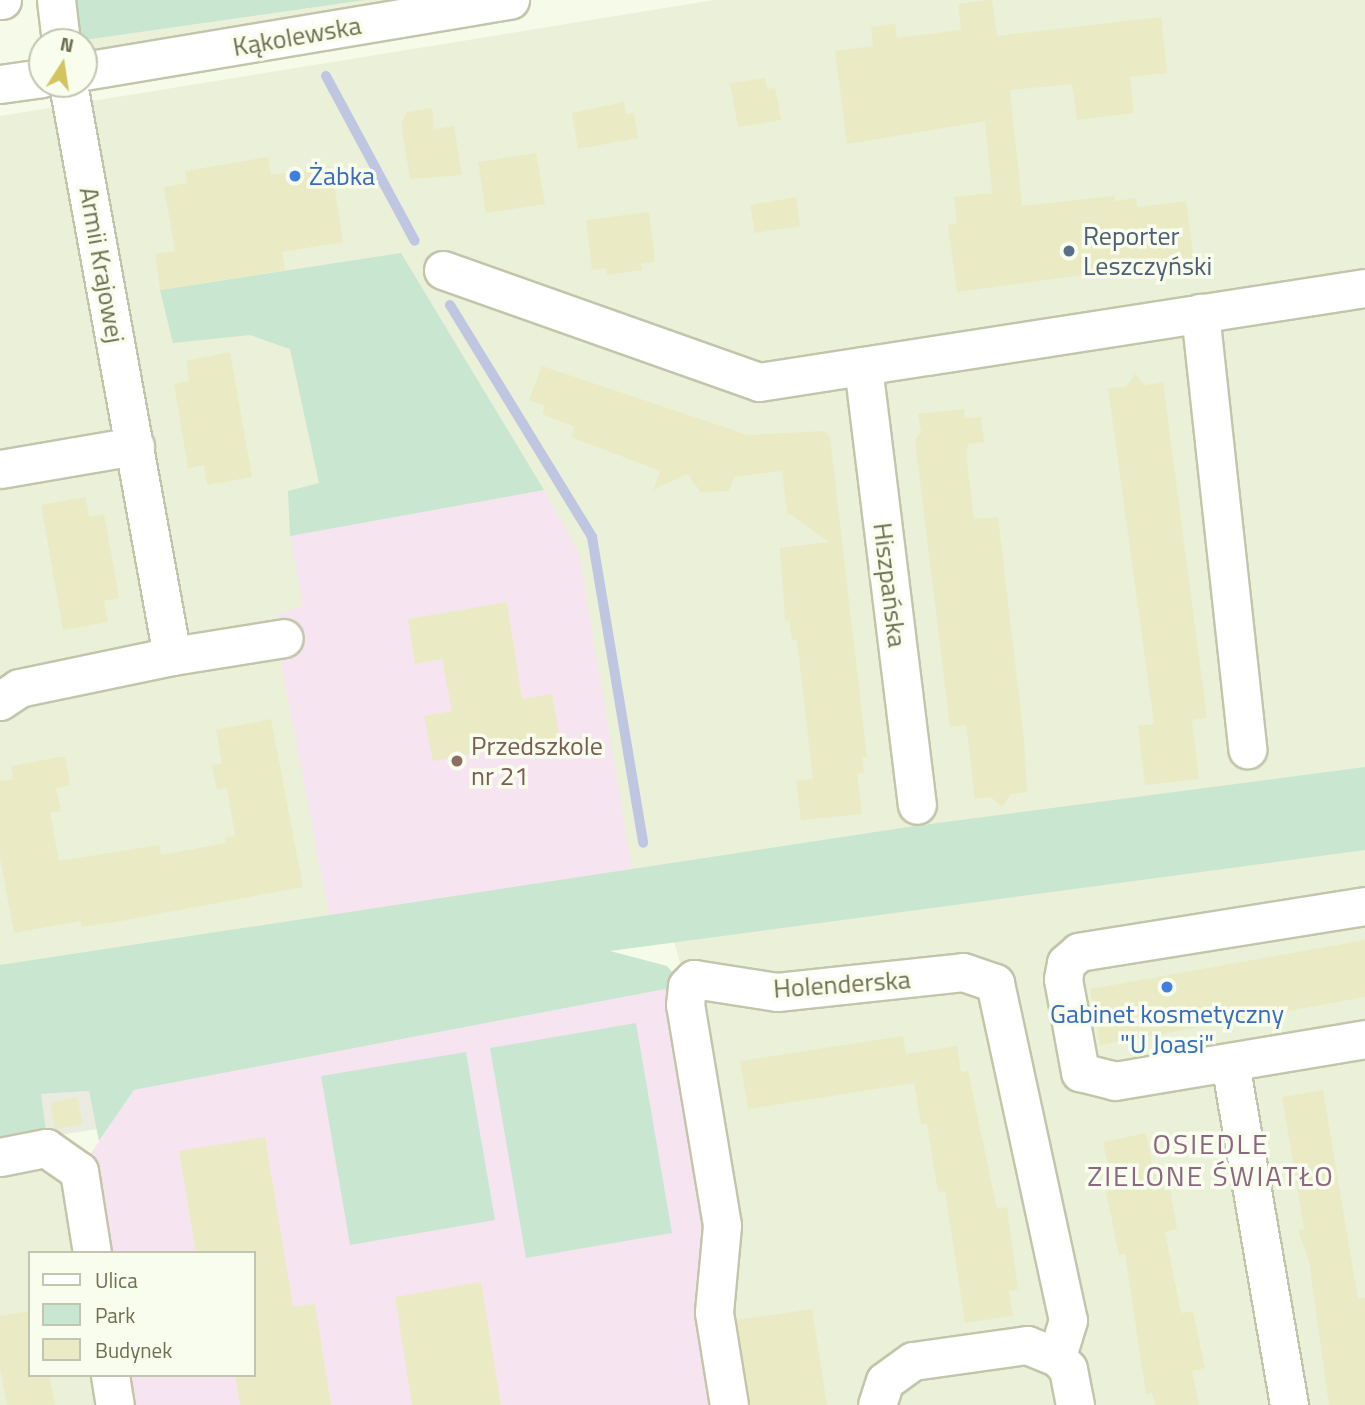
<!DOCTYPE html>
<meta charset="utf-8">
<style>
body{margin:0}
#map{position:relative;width:1365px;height:1405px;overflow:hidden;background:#f5fae9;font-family:"Titillium Web",sans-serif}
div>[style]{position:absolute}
.residential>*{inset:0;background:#ebf0d8}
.industrial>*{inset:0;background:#eaebe1}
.education>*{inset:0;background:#f6e5f1}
.green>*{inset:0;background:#c9e6d0}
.stream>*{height:10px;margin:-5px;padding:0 5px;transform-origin:5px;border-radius:5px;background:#bfc6e1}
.building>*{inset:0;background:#eaebc4}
.roads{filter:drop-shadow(2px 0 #c3c5ab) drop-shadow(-2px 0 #c3c5ab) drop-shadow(0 2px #c3c5ab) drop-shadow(0 -2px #c3c5ab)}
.minor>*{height:37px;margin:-18.5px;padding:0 18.5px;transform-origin:18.5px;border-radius:18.5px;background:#fff}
.dots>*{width:19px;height:19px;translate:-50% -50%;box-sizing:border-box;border:4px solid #f9fdee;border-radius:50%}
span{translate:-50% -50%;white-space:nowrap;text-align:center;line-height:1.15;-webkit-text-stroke:7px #f9fdee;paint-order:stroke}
.street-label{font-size:26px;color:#707050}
.shop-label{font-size:26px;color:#366cbe}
.left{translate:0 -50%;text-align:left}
.service-label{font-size:26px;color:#4e5e75}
.education-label{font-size:26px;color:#785e54}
.neighbourhood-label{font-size:28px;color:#8c6781;letter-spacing:2px}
.legend{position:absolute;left:28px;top:1251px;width:228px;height:126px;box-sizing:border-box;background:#f9fdee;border:2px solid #c2c5af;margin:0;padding:9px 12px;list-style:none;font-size:21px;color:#707050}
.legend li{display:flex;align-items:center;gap:14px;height:35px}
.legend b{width:35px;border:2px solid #c2c5af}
.north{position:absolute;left:28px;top:28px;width:70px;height:70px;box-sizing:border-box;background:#f9fdee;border:2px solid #c2c5af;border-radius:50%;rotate:12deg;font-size:19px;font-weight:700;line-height:28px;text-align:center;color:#707050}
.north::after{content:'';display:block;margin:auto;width:24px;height:32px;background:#d3c45e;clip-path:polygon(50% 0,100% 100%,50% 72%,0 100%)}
</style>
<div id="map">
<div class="residential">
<div style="clip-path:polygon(56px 0,510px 0,84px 71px,84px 42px,61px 42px)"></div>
<div style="clip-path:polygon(714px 0,1365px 0,1365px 768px,0 977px,0 116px)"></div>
<div style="clip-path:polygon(1365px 848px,1365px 1405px,729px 1405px,687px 986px,674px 942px)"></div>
<div style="clip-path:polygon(0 1156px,79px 1171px,92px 1253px,30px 1253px,30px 1375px,110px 1375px,115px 1405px,0 1405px)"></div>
</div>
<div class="industrial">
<div style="clip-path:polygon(89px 1091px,97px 1129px,47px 1137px,41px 1094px)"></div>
</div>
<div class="education">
<div style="clip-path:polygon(544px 490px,579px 554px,632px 869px,332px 929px,279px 653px,286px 651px,279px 613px,303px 607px,290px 536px)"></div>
<div style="clip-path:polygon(671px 988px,729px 1405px,115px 1405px,110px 1375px,254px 1375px,254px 1253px,92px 1253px,79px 1171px,134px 1090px)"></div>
</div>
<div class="green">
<div style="clip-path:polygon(56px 0,365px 0,70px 42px)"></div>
<div style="clip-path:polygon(401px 253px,544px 490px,290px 536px,288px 491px,319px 483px,290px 349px,250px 335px,173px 343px,160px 290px)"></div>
<div style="clip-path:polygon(1365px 767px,1365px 850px,610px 951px,667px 966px,677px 978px,671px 988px,134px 1090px,99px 1141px,89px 1091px,41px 1094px,47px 1137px,0 1157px,0 965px,915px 826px)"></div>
<div style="clip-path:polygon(636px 1023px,672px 1233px,526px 1258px,490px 1048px)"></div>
<div style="clip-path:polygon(466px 1052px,495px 1220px,350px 1245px,321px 1076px)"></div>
</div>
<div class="stream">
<div style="left:326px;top:76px;width:187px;rotate:61.7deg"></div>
<div style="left:450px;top:305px;width:272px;rotate:58.5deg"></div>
<div style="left:592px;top:537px;width:310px;rotate:80.5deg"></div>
</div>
<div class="building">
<div style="clip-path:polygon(988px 0,992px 0,997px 36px,1161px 17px,1167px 73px,1130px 77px,1134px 113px,1077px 120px,1072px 84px,1010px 90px,1022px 206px,1114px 196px,1115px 201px,1136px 198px,1137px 207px,1186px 201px,1194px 260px,957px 292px,948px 225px,957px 223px,954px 197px,992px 193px,985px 121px,847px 144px,835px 51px,873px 46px,871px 27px,895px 24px,897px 38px,961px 30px,958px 4px)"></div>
<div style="clip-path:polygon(765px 78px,767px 89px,775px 88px,781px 120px,738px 127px,730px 83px)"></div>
<div style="clip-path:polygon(624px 102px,626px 114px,634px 113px,638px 138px,578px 149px,572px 113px)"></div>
<div style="clip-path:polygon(432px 108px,434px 129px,454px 126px,462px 175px,410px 179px,401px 124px,407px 112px)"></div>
<div style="clip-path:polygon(536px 153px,545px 204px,486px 213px,478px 162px)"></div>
<div style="clip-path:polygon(268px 157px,271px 175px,331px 166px,343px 242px,282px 252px,285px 270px,160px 290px,155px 254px,175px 251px,164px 187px,187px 183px,185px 171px)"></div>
<div style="clip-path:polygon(796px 197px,800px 226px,755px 233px,750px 205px)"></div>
<div style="clip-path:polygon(649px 212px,655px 262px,641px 264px,642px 270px,607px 275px,606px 268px,592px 270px,586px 220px)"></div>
<div style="clip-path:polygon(230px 352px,252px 477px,207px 485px,204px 465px,188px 468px,174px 384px,189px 381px,186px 361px)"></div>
<div style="clip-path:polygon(542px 366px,748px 435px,825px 431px,830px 437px,867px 757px,862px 757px,864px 773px,857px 774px,862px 814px,801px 820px,796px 781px,813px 779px,797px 640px,792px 640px,789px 620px,785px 621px,780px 548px,829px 542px,787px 512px,782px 471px,734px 477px,729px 491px,701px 492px,687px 474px,653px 490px,660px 471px,571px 437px,575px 427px,542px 414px,545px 406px,529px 400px)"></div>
<div style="clip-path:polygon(1135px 374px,1145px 385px,1163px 382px,1207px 718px,1192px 720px,1199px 779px,1145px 785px,1138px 726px,1154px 724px,1108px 388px,1126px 387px)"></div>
<div style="clip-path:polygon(964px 409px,965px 418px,981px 417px,984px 442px,968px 444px,966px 454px,974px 519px,998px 517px,1024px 739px,1027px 792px,1011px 794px,1002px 807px,991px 797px,975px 799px,966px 725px,950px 727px,915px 440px,921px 432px,918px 414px)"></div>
<div style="clip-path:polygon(86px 497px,89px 517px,104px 514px,119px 598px,104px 601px,108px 622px,63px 630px,41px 505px)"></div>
<div style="clip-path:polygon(507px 602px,522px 699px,552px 694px,560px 738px,433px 761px,424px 716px,452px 711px,442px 659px,415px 664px,408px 619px)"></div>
<div style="clip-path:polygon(271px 719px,303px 887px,115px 922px,82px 927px,80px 921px,14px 933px,0 858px,0 781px,13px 779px,11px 766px,65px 756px,70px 785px,56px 788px,61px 811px,50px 813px,59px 861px,159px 845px,161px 855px,226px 843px,225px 838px,235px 836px,227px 788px,217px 790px,212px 765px,222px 763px,216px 730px)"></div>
<div style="clip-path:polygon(1365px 940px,1365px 997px,1100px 1045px,1090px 989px)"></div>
<div style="clip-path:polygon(903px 1036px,906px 1054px,957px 1046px,961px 1072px,968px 1071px,997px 1209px,1007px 1207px,1018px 1289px,1009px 1291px,1013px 1316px,965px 1323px,945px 1191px,938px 1192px,927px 1124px,921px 1124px,914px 1083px,748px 1109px,740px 1061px)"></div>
<div style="clip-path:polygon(1323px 1090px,1358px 1299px,1365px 1298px,1365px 1405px,1329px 1405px,1309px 1261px,1298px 1230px,1304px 1229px,1282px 1097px)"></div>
<div style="clip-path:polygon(77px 1097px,83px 1124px,55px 1129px,50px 1103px)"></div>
<div style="clip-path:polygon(1146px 1133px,1154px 1174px,1167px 1172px,1177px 1229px,1165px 1232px,1181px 1313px,1193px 1311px,1205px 1368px,1192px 1371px,1199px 1405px,1155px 1405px,1152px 1393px,1146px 1394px,1125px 1254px,1119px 1255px,1102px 1170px,1109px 1170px,1103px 1142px)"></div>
<div style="clip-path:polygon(265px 1137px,293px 1307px,315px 1304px,331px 1405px,240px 1405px,235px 1375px,254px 1375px,254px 1253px,196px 1253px,179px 1151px)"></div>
<div style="clip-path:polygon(481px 1282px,501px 1405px,412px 1405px,395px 1297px)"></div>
<div style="clip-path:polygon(812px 1309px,827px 1405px,749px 1405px,737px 1320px)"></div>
<div style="clip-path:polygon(30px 1311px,30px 1375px,49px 1375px,55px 1405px,7px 1405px,0 1368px,0 1316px)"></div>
</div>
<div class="roads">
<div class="minor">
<div style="left:0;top:0;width:2px"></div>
<div style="left:56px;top:0;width:42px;rotate:83.2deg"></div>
<div style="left:84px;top:71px;width:432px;rotate:-9.5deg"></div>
<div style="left:0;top:84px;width:42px;rotate:-8.1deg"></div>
<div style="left:443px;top:270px;width:335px;rotate:19.5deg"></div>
<div style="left:759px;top:382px;width:613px;rotate:-8.82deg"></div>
<div style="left:1200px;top:313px;width:439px;rotate:83.8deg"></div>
<div style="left:863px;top:366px;width:442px;rotate:83deg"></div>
<div style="left:0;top:469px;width:137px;rotate:-9.7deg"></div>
<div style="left:172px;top:656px;width:113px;rotate:-9.1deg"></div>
<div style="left:0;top:701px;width:23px;rotate:-34deg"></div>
<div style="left:19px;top:688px;width:156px;rotate:-11.8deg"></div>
<div style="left:172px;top:656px;width:581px;rotate:-100.3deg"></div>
<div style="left:1365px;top:906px;width:290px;rotate:170.9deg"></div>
<div style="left:1079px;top:952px;width:17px;rotate:140deg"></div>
<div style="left:1066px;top:963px;width:16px;rotate:101deg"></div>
<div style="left:1063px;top:979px;width:95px;rotate:79.6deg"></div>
<div style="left:1080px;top:1072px;width:36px;rotate:14deg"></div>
<div style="left:1115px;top:1081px;width:254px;rotate:-9.5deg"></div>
<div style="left:1230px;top:1063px;width:347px;rotate:80.2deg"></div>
<div style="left:0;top:1157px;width:47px;rotate:-11.1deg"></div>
<div style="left:46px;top:1148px;width:40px;rotate:34.9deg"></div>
<div style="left:79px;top:1171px;width:83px;rotate:81deg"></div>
<div style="left:110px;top:1375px;width:30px;rotate:81deg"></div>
<div style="left:729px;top:1405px;width:94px;rotate:-99.2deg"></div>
<div style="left:714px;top:1312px;width:87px;rotate:-84.7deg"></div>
<div style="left:722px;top:1225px;width:223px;rotate:-99.5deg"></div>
<div style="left:685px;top:1005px;width:19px;rotate:-84deg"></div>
<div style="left:687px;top:986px;width:10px;rotate:-45deg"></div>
<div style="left:694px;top:979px;width:84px;rotate:8.9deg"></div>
<div style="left:777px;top:992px;width:187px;rotate:-6.1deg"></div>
<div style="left:963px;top:972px;width:34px;rotate:19deg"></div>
<div style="left:995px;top:983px;width:345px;rotate:77.8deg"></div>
<div style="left:1068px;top:1320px;width:39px;rotate:107deg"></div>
<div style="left:877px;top:1405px;width:25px;rotate:-72deg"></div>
<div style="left:885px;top:1381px;width:34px;rotate:-36deg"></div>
<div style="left:913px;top:1361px;width:115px;rotate:-8deg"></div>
<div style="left:1027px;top:1345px;width:32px;rotate:22deg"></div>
<div style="left:1057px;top:1357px;width:16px;rotate:47deg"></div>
<div style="left:1068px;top:1369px;width:37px;rotate:79deg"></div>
</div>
</div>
<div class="dots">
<div style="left:295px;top:176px;background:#3f7fe0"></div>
<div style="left:1069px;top:251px;background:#5c6f8a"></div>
<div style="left:457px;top:761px;background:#8d6e63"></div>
<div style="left:1167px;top:987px;background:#3f7fe0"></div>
</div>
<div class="street-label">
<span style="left:297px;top:36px;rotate:-10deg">Kąkolewska</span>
<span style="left:102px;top:265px;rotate:80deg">Armii Krajowej</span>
<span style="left:890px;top:585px;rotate:83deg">Hiszpańska</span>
<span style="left:842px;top:984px;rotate:-4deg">Holenderska</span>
</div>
<div class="shop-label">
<span class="left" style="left:309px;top:176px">Żabka</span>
<span style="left:1167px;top:1029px">Gabinet kosmetyczny<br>"U Joasi"</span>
</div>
<div class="service-label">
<span class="left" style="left:1083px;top:251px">Reporter<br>Leszczyński</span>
</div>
<div class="education-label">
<span class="left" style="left:471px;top:761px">Przedszkole<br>nr 21</span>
</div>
<div class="neighbourhood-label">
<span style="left:1211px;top:1160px">OSIEDLE<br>ZIELONE ŚWIATŁO</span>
</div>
<ul class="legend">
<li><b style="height:9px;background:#fff"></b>Ulica</li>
<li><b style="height:19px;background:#c9e6d0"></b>Park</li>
<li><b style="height:19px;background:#eaebc4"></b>Budynek</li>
</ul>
<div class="north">N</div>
</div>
